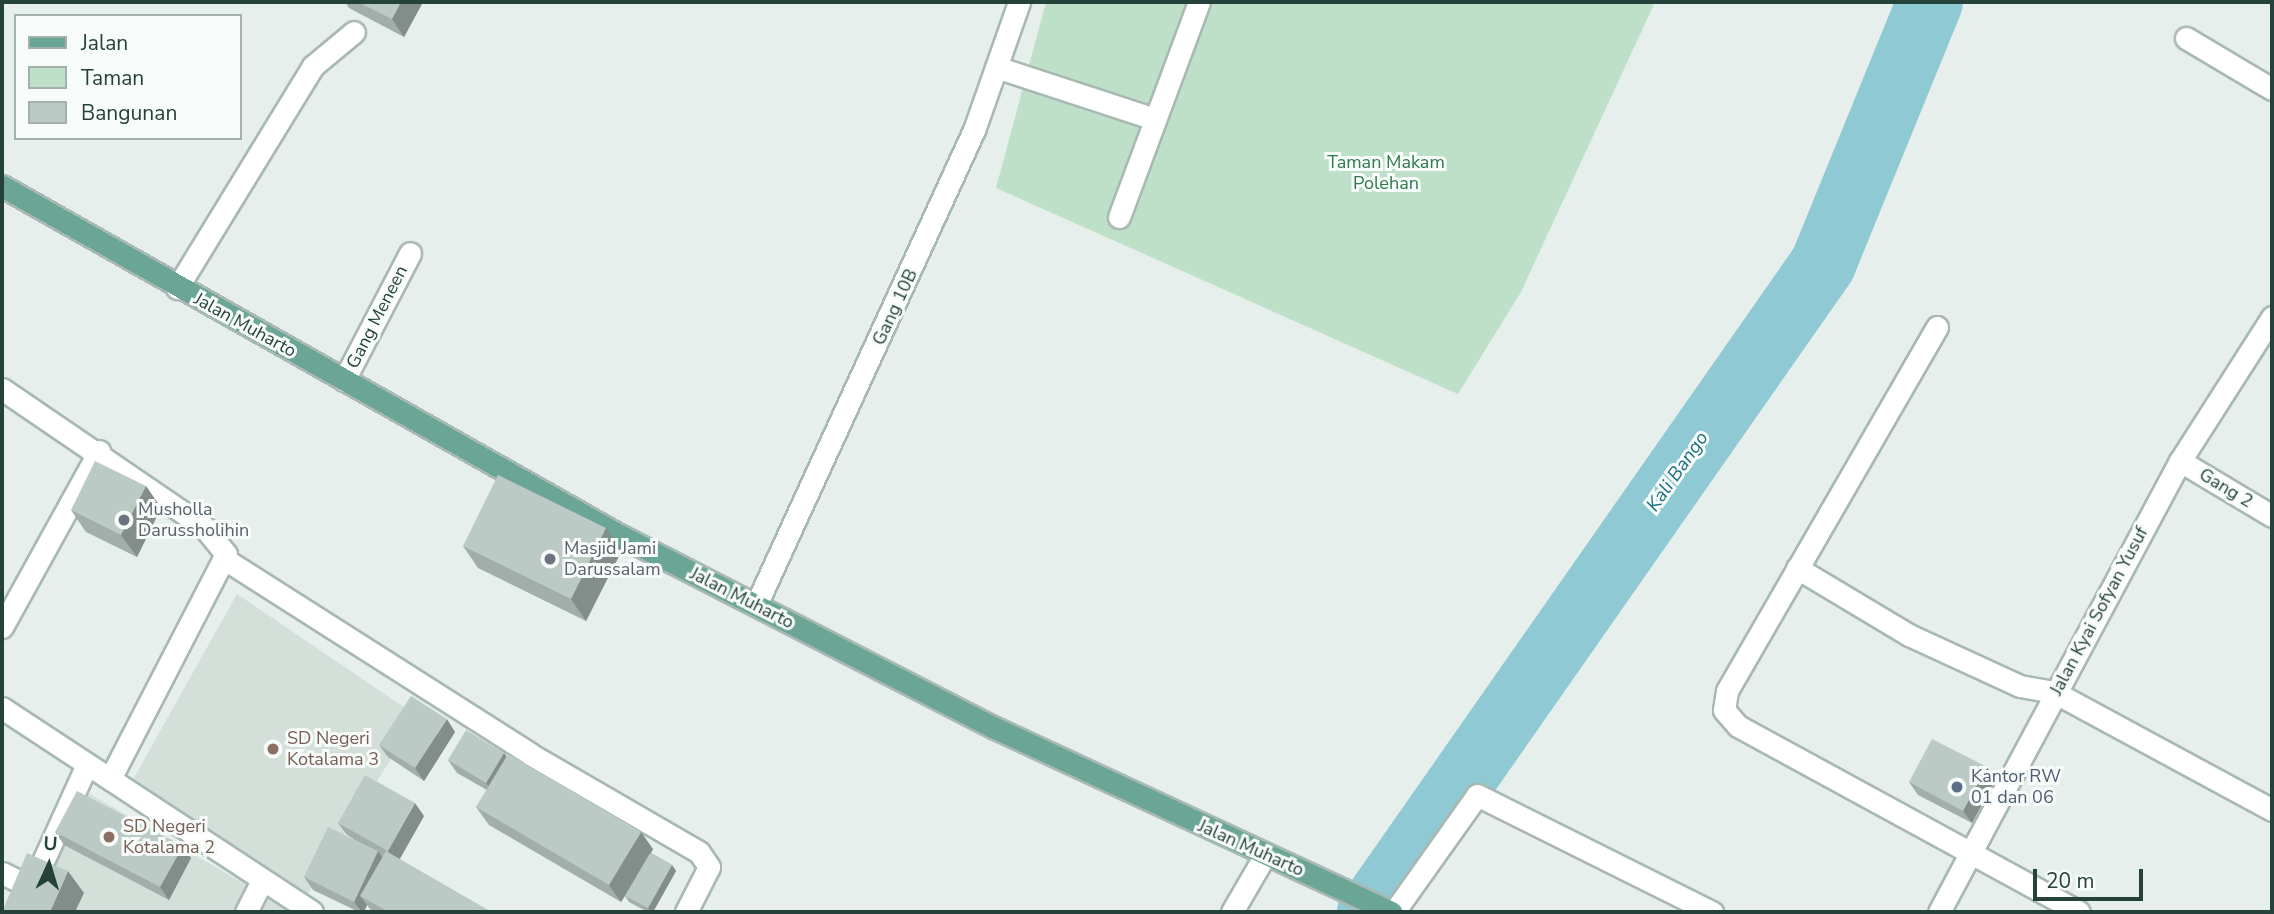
<!DOCTYPE html>
<style>
body{margin:0}
#map{position:relative;width:2274px;height:914px;overflow:hidden;background:#e6efeb;font-family:"Nunito Sans",sans-serif}
div>[style]{position:absolute}
.built>*{inset:0;background:#d4dfda}
.green>*{inset:0;background:#bfe0c8}
.river>*{height:66px;margin:-33px;padding:0 33px;transform-origin:33px;border-radius:33px;background:#8ec9d4}
.roads{filter:drop-shadow(2px 0 #a8b8b2) drop-shadow(-2px 0 #a8b8b2) drop-shadow(0 2px #a8b8b2) drop-shadow(0 -2px #a8b8b2)}
.minor>*{height:21px;margin:-10.5px;padding:0 10.5px;transform-origin:10.5px;border-radius:10.5px;background:#fff}
.major>*{height:21px;margin:-10.5px;padding:0 10.5px;transform-origin:10.5px;border-radius:10.5px;background:#6aa596}
.wall>*{inset:0;background:#a1aea9}
.shaded-wall>*{inset:0;background:#838d89}
.building>*{inset:0;background:#bbcac4}
.dots>*{width:19px;height:19px;translate:-50% -50%;box-sizing:border-box;border:4px solid #f7fbf9;border-radius:50%}
span{translate:-50% -50%;white-space:nowrap;text-align:center;line-height:1.15;-webkit-text-stroke:6px #f7fbf9;paint-order:stroke}
.park-label{font-size:18px;color:#2d7a4b}
.street-label{font-size:18px;color:#24423a}
.worship-label{font-size:18px;color:#5b616d}
.left{translate:0 -50%;text-align:left}
.education-label{font-size:18px;color:#785e54}
.service-label{font-size:18px;color:#4e5e75}
.water-label{font-size:19px;color:#1c6f80;font-style:italic}
.frame{position:absolute;inset:0;border:4px solid #24423a;pointer-events:none}
.legend{position:absolute;left:14px;top:14px;width:228px;height:126px;box-sizing:border-box;background:#f7fbf9;border:2px solid #a3b1ad;margin:0;padding:9px 12px;list-style:none;font-size:21px;color:#24423a}
.legend li{display:flex;align-items:center;gap:14px;height:35px}
.legend b{width:35px;border:2px solid #a3b1ad}
.north{position:absolute;left:14px;top:830px;width:70px;height:70px;-webkit-text-stroke:5px #f7fbf9;paint-order:stroke;rotate:4deg;font-size:19px;font-weight:700;line-height:28px;text-align:center;color:#24423a}
.north::after{content:'';display:block;margin:auto;width:24px;height:32px;background:#24423a;clip-path:polygon(50% 0,100% 100%,50% 72%,0 100%)}
.scale{position:absolute;left:2033px;top:869px;width:110px;height:32px;box-sizing:border-box;border:4px solid #24423a;border-top:0;padding-left:9px;font-size:21px;line-height:24px;white-space:nowrap;color:#24423a;-webkit-text-stroke:5px #f7fbf9;paint-order:stroke}
</style>
<div id="map">
<div class="built">
<div style="clip-path:polygon(237px 594px,417px 716px,308px 894px,131px 783px)"></div>
<div style="clip-path:polygon(78px 787px,293px 912px,21px 912px)"></div>
</div>
<div class="green">
<div style="clip-path:polygon(1046px 2px,1655px 2px,1521px 292px,1458px 394px,996px 188px)"></div>
</div>
<div class="river">
<div style="left:1370px;top:912px;width:791px;rotate:-55.04deg"></div>
<div style="left:1823px;top:264px;width:283px;rotate:-67.8deg"></div>
</div>
<div class="roads">
<div class="minor">
<div style="left:2186px;top:38px;width:100px;rotate:30.7deg"></div>
<div style="left:996px;top:67px;width:167px;rotate:18.1deg"></div>
<div style="left:1119px;top:217px;width:229px;rotate:-69.6deg"></div>
<div style="left:177px;top:288px;width:260px;rotate:-58.5deg"></div>
<div style="left:313px;top:66px;width:53px;rotate:-39.7deg"></div>
<div style="left:1937px;top:327px;width:420px;rotate:120deg"></div>
<div style="left:1727px;top:691px;width:19px;rotate:99deg"></div>
<div style="left:1724px;top:710px;width:21px;rotate:49deg"></div>
<div style="left:1738px;top:726px;width:388px;rotate:28.6deg"></div>
<div style="left:344px;top:380px;width:143px;rotate:-62.5deg"></div>
<div style="left:2px;top:389px;width:245px;rotate:34.3deg"></div>
<div style="left:204px;top:527px;width:35px;rotate:51deg"></div>
<div style="left:226px;top:554px;width:253px;rotate:117.3deg"></div>
<div style="left:2180px;top:461px;width:107px;rotate:30.9deg"></div>
<div style="left:226px;top:560px;width:361px;rotate:32.5deg"></div>
<div style="left:530px;top:754px;width:195px;rotate:30.1deg"></div>
<div style="left:699px;top:852px;width:18px;rotate:56deg"></div>
<div style="left:709px;top:867px;width:51px;rotate:117.1deg"></div>
<div style="left:1797px;top:568px;width:131px;rotate:30.9deg"></div>
<div style="left:1909px;top:635px;width:122px;rotate:24.7deg"></div>
<div style="left:2020px;top:686px;width:35px;rotate:10deg"></div>
<div style="left:2054px;top:692px;width:248px;rotate:28.4deg"></div>
<div style="left:756px;top:605px;width:523px;rotate:-65.35deg"></div>
<div style="left:974px;top:130px;width:136px;rotate:-70.6deg"></div>
<div style="left:2px;top:627px;width:201px;rotate:-61.1deg"></div>
<div style="left:2px;top:708px;width:371px;rotate:33.3deg"></div>
<div style="left:2px;top:873px;width:32px;rotate:26deg"></div>
<div style="left:20px;top:912px;width:162px;rotate:-65.6deg"></div>
<div style="left:246px;top:912px;width:35px;rotate:-63deg"></div>
<div style="left:1232px;top:912px;width:66px;rotate:-59.9deg"></div>
<div style="left:1394px;top:912px;width:143px;rotate:-54.6deg"></div>
<div style="left:1477px;top:795px;width:263px;rotate:26.5deg"></div>
<div style="left:1939px;top:912px;width:511px;rotate:-61.88deg"></div>
<div style="left:2180px;top:461px;width:171px;rotate:-57.4deg"></div>
</div>
<div class="major">
<div style="left:2px;top:186px;width:711px;rotate:29.49deg"></div>
<div style="left:621px;top:536px;width:420px;rotate:27.2deg"></div>
<div style="left:995px;top:728px;width:437px;rotate:24.9deg"></div>
</div>
</div>
<div class="wall">
<div style="clip-path:polygon(345px 2px,423px 2px,404px 37px,349px 8px)"></div>
<div style="clip-path:polygon(146px 486px,161px 508px,137px 557px,86px 532px,71px 510px)"></div>
<div style="clip-path:polygon(463px 546px,622px 550px,586px 621px,478px 568px)"></div>
<div style="clip-path:polygon(455px 732px,424px 781px,388px 757px,379px 745px)"></div>
<div style="clip-path:polygon(504px 753px,507px 757px,653px 849px,651px 853px,672px 865px,676px 871px,653px 912px,648px 912px,629px 902px,625px 896px,621px 902px,489px 825px,476px 807px,487px 790px,457px 773px,448px 760px)"></div>
<div style="clip-path:polygon(1995px 780px,1972px 823px,1918px 795px,1909px 782px)"></div>
<div style="clip-path:polygon(424px 816px,399px 859px,491px 912px,372px 912px,367px 905px,364px 912px,359px 912px,313px 890px,304px 877px,354px 839px,347px 835px,338px 823px)"></div>
<div style="clip-path:polygon(55px 832px,191px 858px,169px 900px,64px 845px)"></div>
</div>
<div class="shaded-wall">
<div style="clip-path:polygon(401px 2px,423px 2px,404px 37px,392px 19px)"></div>
<div style="clip-path:polygon(146px 486px,161px 508px,137px 557px,121px 535px)"></div>
<div style="clip-path:polygon(606px 528px,622px 550px,586px 621px,571px 599px)"></div>
<div style="clip-path:polygon(447px 719px,455px 732px,424px 781px,415px 768px)"></div>
<div style="clip-path:polygon(504px 753px,513px 766px,495px 795px,486px 783px)"></div>
<div style="clip-path:polygon(1987px 767px,1995px 780px,1972px 823px,1963px 811px)"></div>
<div style="clip-path:polygon(415px 803px,424px 816px,397px 864px,388px 851px)"></div>
<div style="clip-path:polygon(641px 832px,653px 849px,621px 902px,609px 885px)"></div>
<div style="clip-path:polygon(183px 846px,191px 858px,169px 900px,160px 887px)"></div>
<div style="clip-path:polygon(378px 851px,387px 864px,360px 896px,367px 905px,364px 912px,362px 912px,354px 902px)"></div>
<div style="clip-path:polygon(672px 865px,676px 871px,653px 912px,651px 912px,648px 908px)"></div>
<div style="clip-path:polygon(68px 871px,84px 893px,75px 912px,50px 912px)"></div>
</div>
<div class="building">
<div style="clip-path:polygon(358px 2px,401px 2px,392px 19px)"></div>
<div style="clip-path:polygon(95px 461px,146px 486px,121px 535px,71px 510px)"></div>
<div style="clip-path:polygon(498px 475px,606px 528px,571px 599px,463px 546px)"></div>
<div style="clip-path:polygon(411px 696px,447px 719px,415px 768px,379px 745px)"></div>
<div style="clip-path:polygon(466px 730px,504px 753px,486px 783px,448px 760px)"></div>
<div style="clip-path:polygon(1932px 739px,1987px 767px,1963px 811px,1909px 782px)"></div>
<div style="clip-path:polygon(508px 754px,641px 832px,609px 885px,476px 807px)"></div>
<div style="clip-path:polygon(365px 775px,415px 803px,388px 851px,338px 823px)"></div>
<div style="clip-path:polygon(77px 791px,183px 846px,160px 887px,55px 832px)"></div>
<div style="clip-path:polygon(328px 827px,378px 851px,354px 902px,304px 877px)"></div>
<div style="clip-path:polygon(386px 851px,491px 912px,389px 912px,360px 896px)"></div>
<div style="clip-path:polygon(27px 853px,68px 871px,50px 912px,2px 912px)"></div>
<div style="clip-path:polygon(650px 853px,672px 865px,648px 908px,625px 896px)"></div>
</div>
<div class="dots">
<div style="left:124px;top:520px;background:#6b7280"></div>
<div style="left:550px;top:559px;background:#6b7280"></div>
<div style="left:273px;top:749px;background:#8d6e63"></div>
<div style="left:1957px;top:787px;background:#5c6f8a"></div>
<div style="left:109px;top:837px;background:#8d6e63"></div>
</div>
<div class="park-label">
<span style="left:1386px;top:173px">Taman Makam<br>Polehan</span>
</div>
<div class="street-label">
<span style="left:895px;top:307px;rotate:-65deg">Gang 10B</span>
<span style="left:377px;top:317px;rotate:-63deg">Gang Meneen</span>
<span style="left:245px;top:325px;rotate:29deg">Jalan Muharto</span>
<span style="left:2226px;top:488px;rotate:31deg">Gang 2</span>
<span style="left:742px;top:598px;rotate:27deg">Jalan Muharto</span>
<span style="left:2099px;top:611px;rotate:-62deg">Jalan Kyai Sofyan Yusuf</span>
<span style="left:1251px;top:848px;rotate:24deg">Jalan Muharto</span>
</div>
<div class="worship-label">
<span class="left" style="left:138px;top:520px">Musholla<br>Darussholihin</span>
<span class="left" style="left:564px;top:559px">Masjid Jami<br>Darussalam</span>
</div>
<div class="education-label">
<span class="left" style="left:287px;top:749px">SD Negeri<br>Kotalama 3</span>
<span class="left" style="left:123px;top:837px">SD Negeri<br>Kotalama 2</span>
</div>
<div class="service-label">
<span class="left" style="left:1971px;top:787px">Kantor RW<br>01 dan 06</span>
</div>
<div class="water-label">
<span style="left:1678px;top:472px;rotate:-55deg">Kali Bango</span>
</div>
<div class="frame"></div>
<ul class="legend">
<li><b style="height:9px;background:#6aa596"></b>Jalan</li>
<li><b style="height:19px;background:#bfe0c8"></b>Taman</li>
<li><b style="height:19px;background:#bbcac4"></b>Bangunan</li>
</ul>
<div class="north">U</div>
<div class="scale">20 m</div>
</div>
